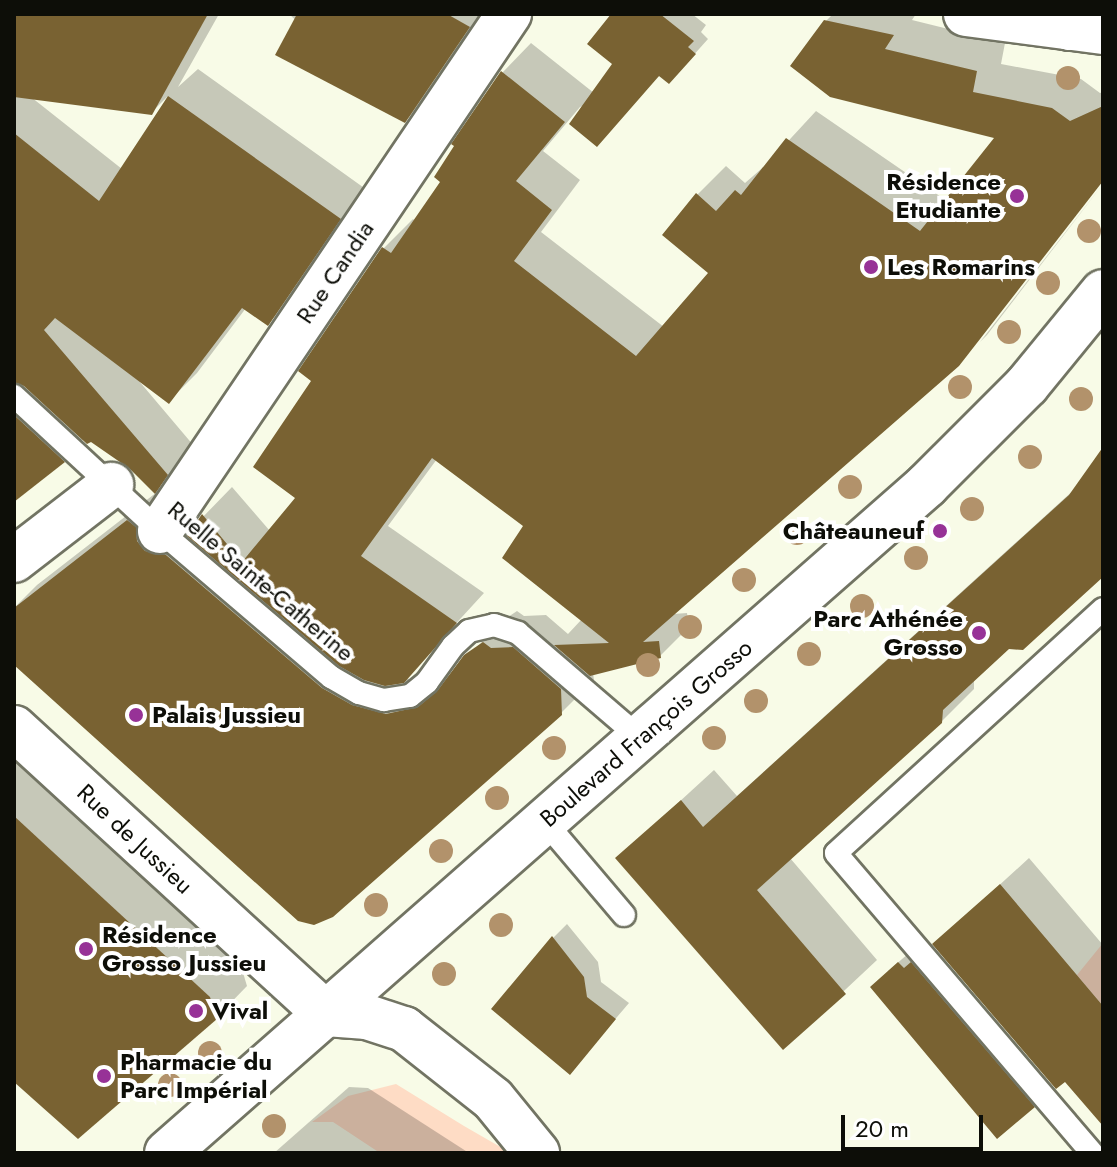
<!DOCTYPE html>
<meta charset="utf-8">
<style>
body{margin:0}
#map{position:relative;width:1117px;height:1167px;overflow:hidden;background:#f8fbe7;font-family:Jost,sans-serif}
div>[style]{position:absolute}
.green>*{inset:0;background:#fedcc5}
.shadow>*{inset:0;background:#0003}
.building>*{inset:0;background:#796232}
.roads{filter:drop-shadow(2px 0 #727463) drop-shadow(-2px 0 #727463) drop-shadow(0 2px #727463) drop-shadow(0 -2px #727463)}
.service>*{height:22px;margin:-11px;padding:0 11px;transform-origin:11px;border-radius:11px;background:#fff}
.minor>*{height:44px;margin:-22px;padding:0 22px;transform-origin:22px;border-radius:22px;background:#fff}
.primary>*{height:44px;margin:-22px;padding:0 22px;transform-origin:22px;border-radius:22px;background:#fff}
.trunk>*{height:44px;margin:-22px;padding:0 22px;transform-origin:22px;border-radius:22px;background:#fff}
.trees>*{width:24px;height:24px;margin:-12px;border-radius:50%;background:#b2926b}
.dots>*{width:22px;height:22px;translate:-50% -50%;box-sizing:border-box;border:4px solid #fff;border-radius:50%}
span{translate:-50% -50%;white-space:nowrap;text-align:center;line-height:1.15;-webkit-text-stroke:8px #fff;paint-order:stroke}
.poi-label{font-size:24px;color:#0d0e08;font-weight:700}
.right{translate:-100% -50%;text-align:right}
.left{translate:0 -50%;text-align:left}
.street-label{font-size:24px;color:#0d0e08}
.frame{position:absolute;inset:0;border:16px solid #0d0e08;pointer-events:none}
.scale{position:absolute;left:841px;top:1115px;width:142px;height:36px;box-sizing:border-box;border:4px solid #0d0e08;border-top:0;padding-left:10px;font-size:24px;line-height:28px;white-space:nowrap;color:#0d0e08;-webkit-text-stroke:6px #fff;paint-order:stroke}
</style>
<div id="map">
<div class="green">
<div style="clip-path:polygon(1103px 943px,1103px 1006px,1077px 975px)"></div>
<div style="clip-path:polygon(396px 1084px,464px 1126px,511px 1153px,380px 1153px,333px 1122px,312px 1122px,348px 1096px)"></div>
</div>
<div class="shadow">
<div style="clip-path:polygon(evenodd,14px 14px,219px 14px,178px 87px,198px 69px,367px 190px,296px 296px,268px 323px,246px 308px,197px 373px,169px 401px,139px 381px,194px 446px,159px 487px,168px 495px,178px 519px,198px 522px,232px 487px,270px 531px,298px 497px,313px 380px,301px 370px,384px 248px,413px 219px,415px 221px,443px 181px,457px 145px,454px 143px,503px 72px,531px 43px,594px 93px,614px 64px,614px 14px,692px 14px,706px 25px,701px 32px,708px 39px,683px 67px,580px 107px,543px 151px,580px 180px,541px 232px,664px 327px,710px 273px,697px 195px,726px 166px,745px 183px,767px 164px,816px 111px,947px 201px,998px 137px,825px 22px,833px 14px,916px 14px,912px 20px,1005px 43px,1001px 64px,1081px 79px,1100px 93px,1103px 92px,1103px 178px,673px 614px,687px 613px,689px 627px,660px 656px,593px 673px,594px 680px,560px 714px,332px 915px,14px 662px,14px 608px,37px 585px,157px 492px,122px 461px,91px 439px,84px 439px,14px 499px,14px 14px,168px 96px,122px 169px,31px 97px,151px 113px,168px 96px,14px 14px,437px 459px,526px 525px,582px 619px,568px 634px,546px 615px,524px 616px,517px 611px,499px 623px,451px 676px,419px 682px,406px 678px,484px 593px,388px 526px,437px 459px)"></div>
<div style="clip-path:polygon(289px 14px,486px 14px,433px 93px,405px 121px)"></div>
<div style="clip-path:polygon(1103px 184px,987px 335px,980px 342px)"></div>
<div style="clip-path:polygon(1103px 451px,1103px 575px,1008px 647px,974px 678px,974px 689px,941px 722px,790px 858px,877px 960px,783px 1048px,618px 858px,714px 770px,737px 796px,1077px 487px)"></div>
<div style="clip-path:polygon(14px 757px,241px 966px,247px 986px,216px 1018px,14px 1080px)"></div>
<div style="clip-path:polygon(1029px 858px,1103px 945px,1103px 1123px,1066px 1079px,935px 944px)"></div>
<div style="clip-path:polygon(567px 924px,598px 962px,601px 982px,629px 1003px,570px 1072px,553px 938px)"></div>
<div style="clip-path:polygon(915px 948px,1049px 1090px,1033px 1106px,888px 971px)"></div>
<div style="clip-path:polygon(349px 1087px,368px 1088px,469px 1153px,274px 1153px)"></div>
</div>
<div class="building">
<div style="clip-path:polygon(14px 14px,208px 14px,152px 115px,14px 97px)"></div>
<div style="clip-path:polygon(297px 14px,447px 14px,470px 27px,405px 123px,275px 55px)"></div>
<div style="clip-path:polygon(611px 14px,660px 14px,694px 41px,688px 47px,696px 54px,669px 84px,659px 76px,597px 147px,569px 124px,612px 64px,587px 44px)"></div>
<div style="clip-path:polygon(824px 20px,894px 35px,885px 49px,977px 71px,973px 92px,1052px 108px,1070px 121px,1103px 106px,1103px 181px,959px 366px,643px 642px,659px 641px,661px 658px,590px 676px,554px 645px,609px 643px,502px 558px,523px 526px,432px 458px,361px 556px,457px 623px,404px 683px,385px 686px,364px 680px,339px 666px,187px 536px,202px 514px,242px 562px,295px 498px,253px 467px,311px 381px,298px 371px,382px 247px,391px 253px,440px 182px,434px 177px,454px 146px,451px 144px,501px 71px,565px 122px,516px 181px,552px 210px,514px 261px,636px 356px,708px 273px,662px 235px,696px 193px,716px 211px,735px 190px,741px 195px,786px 138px,920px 231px,994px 138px,830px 97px,790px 66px)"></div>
<div style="clip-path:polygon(168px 96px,341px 219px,268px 326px,242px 308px,169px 404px,55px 318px,44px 330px,168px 475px,155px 494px,130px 469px,91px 442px,87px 444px,24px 386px,14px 382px,14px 133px,99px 201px)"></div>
<div style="clip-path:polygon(14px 415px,65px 462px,14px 502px)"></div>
<div style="clip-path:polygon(1103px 447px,1103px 577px,1023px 650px,1009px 649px,943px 710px,942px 723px,757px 890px,846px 994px,783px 1050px,615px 858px,681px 800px,703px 827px,1069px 495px)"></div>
<div style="clip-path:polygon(127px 520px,136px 527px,137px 541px,145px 551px,166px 555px,322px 688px,352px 705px,386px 714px,418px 707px,438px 690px,464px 655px,483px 642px,491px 648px,513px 647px,561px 689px,562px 715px,333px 917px,314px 925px,298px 921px,14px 665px,14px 608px)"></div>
<div style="clip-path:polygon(14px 816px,210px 997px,217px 1019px,78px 1139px,14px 1082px)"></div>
<div style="clip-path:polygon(1000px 884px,1103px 1006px,1103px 1126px,1065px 1082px,1056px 1089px,932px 944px)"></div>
<div style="clip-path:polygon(552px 936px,584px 977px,587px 997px,616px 1019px,570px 1075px,491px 1009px)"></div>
<div style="clip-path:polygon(898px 962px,904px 968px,911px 962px,1035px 1107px,997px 1139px,870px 987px)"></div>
</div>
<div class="roads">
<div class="service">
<div style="left:14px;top:396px;width:199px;rotate:42.8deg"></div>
<div style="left:160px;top:531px;width:225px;rotate:40.5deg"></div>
<div style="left:331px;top:677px;width:32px;rotate:30deg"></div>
<div style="left:359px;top:693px;width:26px;rotate:16deg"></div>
<div style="left:384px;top:700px;width:26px;rotate:-9deg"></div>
<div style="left:410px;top:696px;width:22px;rotate:-39deg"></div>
<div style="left:427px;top:682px;width:44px;rotate:-54.2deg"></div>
<div style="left:453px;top:646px;width:22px;rotate:-43deg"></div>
<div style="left:469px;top:631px;width:26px;rotate:-13deg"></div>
<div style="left:494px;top:625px;width:25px;rotate:18deg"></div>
<div style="left:518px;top:633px;width:161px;rotate:40.7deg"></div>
<div style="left:545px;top:822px;width:122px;rotate:49.7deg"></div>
<div style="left:1092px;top:1153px;width:394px;rotate:-130.5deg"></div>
<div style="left:836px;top:853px;width:362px;rotate:-42.4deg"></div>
</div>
<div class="minor">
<div style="left:966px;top:14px;width:138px;rotate:7.5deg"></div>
<div style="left:160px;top:531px;width:624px;rotate:-55.98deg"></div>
<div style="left:14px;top:560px;width:123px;rotate:-37.7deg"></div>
<div style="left:14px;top:728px;width:423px;rotate:42.5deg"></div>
<div style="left:326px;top:1014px;width:41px;rotate:4.2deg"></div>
<div style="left:367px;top:1017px;width:39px;rotate:18deg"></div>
<div style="left:404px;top:1029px;width:113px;rotate:38.2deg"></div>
<div style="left:493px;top:1099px;width:70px;rotate:50.8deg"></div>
</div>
<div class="primary">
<div style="left:167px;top:1153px;width:1012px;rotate:-41.31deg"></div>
<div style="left:927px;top:485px;width:141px;rotate:-45deg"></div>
<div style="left:1027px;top:385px;width:120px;rotate:-50.7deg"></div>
</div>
<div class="trunk">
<div style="left:1046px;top:14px;width:27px;rotate:31deg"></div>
</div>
</div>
<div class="trees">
<div style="left:1068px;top:78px"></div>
<div style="left:1089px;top:231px"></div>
<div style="left:1048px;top:283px"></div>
<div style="left:1009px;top:332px"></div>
<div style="left:960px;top:387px"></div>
<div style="left:1081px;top:399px"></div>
<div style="left:1030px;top:457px"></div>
<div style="left:850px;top:487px"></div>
<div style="left:972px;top:509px"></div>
<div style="left:797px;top:533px"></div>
<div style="left:916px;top:558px"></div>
<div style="left:744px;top:580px"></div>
<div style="left:862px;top:606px"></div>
<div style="left:690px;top:627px"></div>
<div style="left:809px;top:654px"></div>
<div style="left:648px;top:665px"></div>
<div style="left:756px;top:701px"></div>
<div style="left:714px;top:738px"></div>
<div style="left:554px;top:748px"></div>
<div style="left:497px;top:798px"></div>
<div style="left:441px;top:851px"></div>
<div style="left:376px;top:905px"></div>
<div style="left:501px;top:925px"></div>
<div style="left:444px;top:974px"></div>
<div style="left:210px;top:1053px"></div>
<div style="left:170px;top:1085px"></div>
<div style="left:274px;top:1126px"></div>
</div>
<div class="dots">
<div style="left:1017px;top:196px;background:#973297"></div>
<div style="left:871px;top:267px;background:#973297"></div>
<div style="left:940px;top:531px;background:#973297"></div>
<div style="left:979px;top:633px;background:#973297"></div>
<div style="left:136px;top:715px;background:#973297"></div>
<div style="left:86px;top:949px;background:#973297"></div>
<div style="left:196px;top:1011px;background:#973297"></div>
<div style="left:104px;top:1076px;background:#973297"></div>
</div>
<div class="poi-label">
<span class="right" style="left:1001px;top:196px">Résidence<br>Etudiante</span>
<span class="left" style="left:887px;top:267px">Les Romarins</span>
<span class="right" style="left:924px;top:531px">Châteauneuf</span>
<span class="right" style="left:963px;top:633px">Parc Athénée<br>Grosso</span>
<span class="left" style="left:152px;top:715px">Palais Jussieu</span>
<span class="left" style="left:102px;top:949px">Résidence<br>Grosso Jussieu</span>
<span class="left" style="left:212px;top:1011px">Vival</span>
<span class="left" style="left:120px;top:1076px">Pharmacie du<br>Parc Impérial</span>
</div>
<div class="street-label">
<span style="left:335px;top:272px;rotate:-56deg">Rue Candia</span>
<span style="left:261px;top:581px;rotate:40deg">Ruelle Sainte-Catherine</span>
<span style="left:646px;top:733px;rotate:-41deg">Boulevard François Grosso</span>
<span style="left:135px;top:839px;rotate:43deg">Rue de Jussieu</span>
</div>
<div class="frame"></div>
<div class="scale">20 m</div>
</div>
